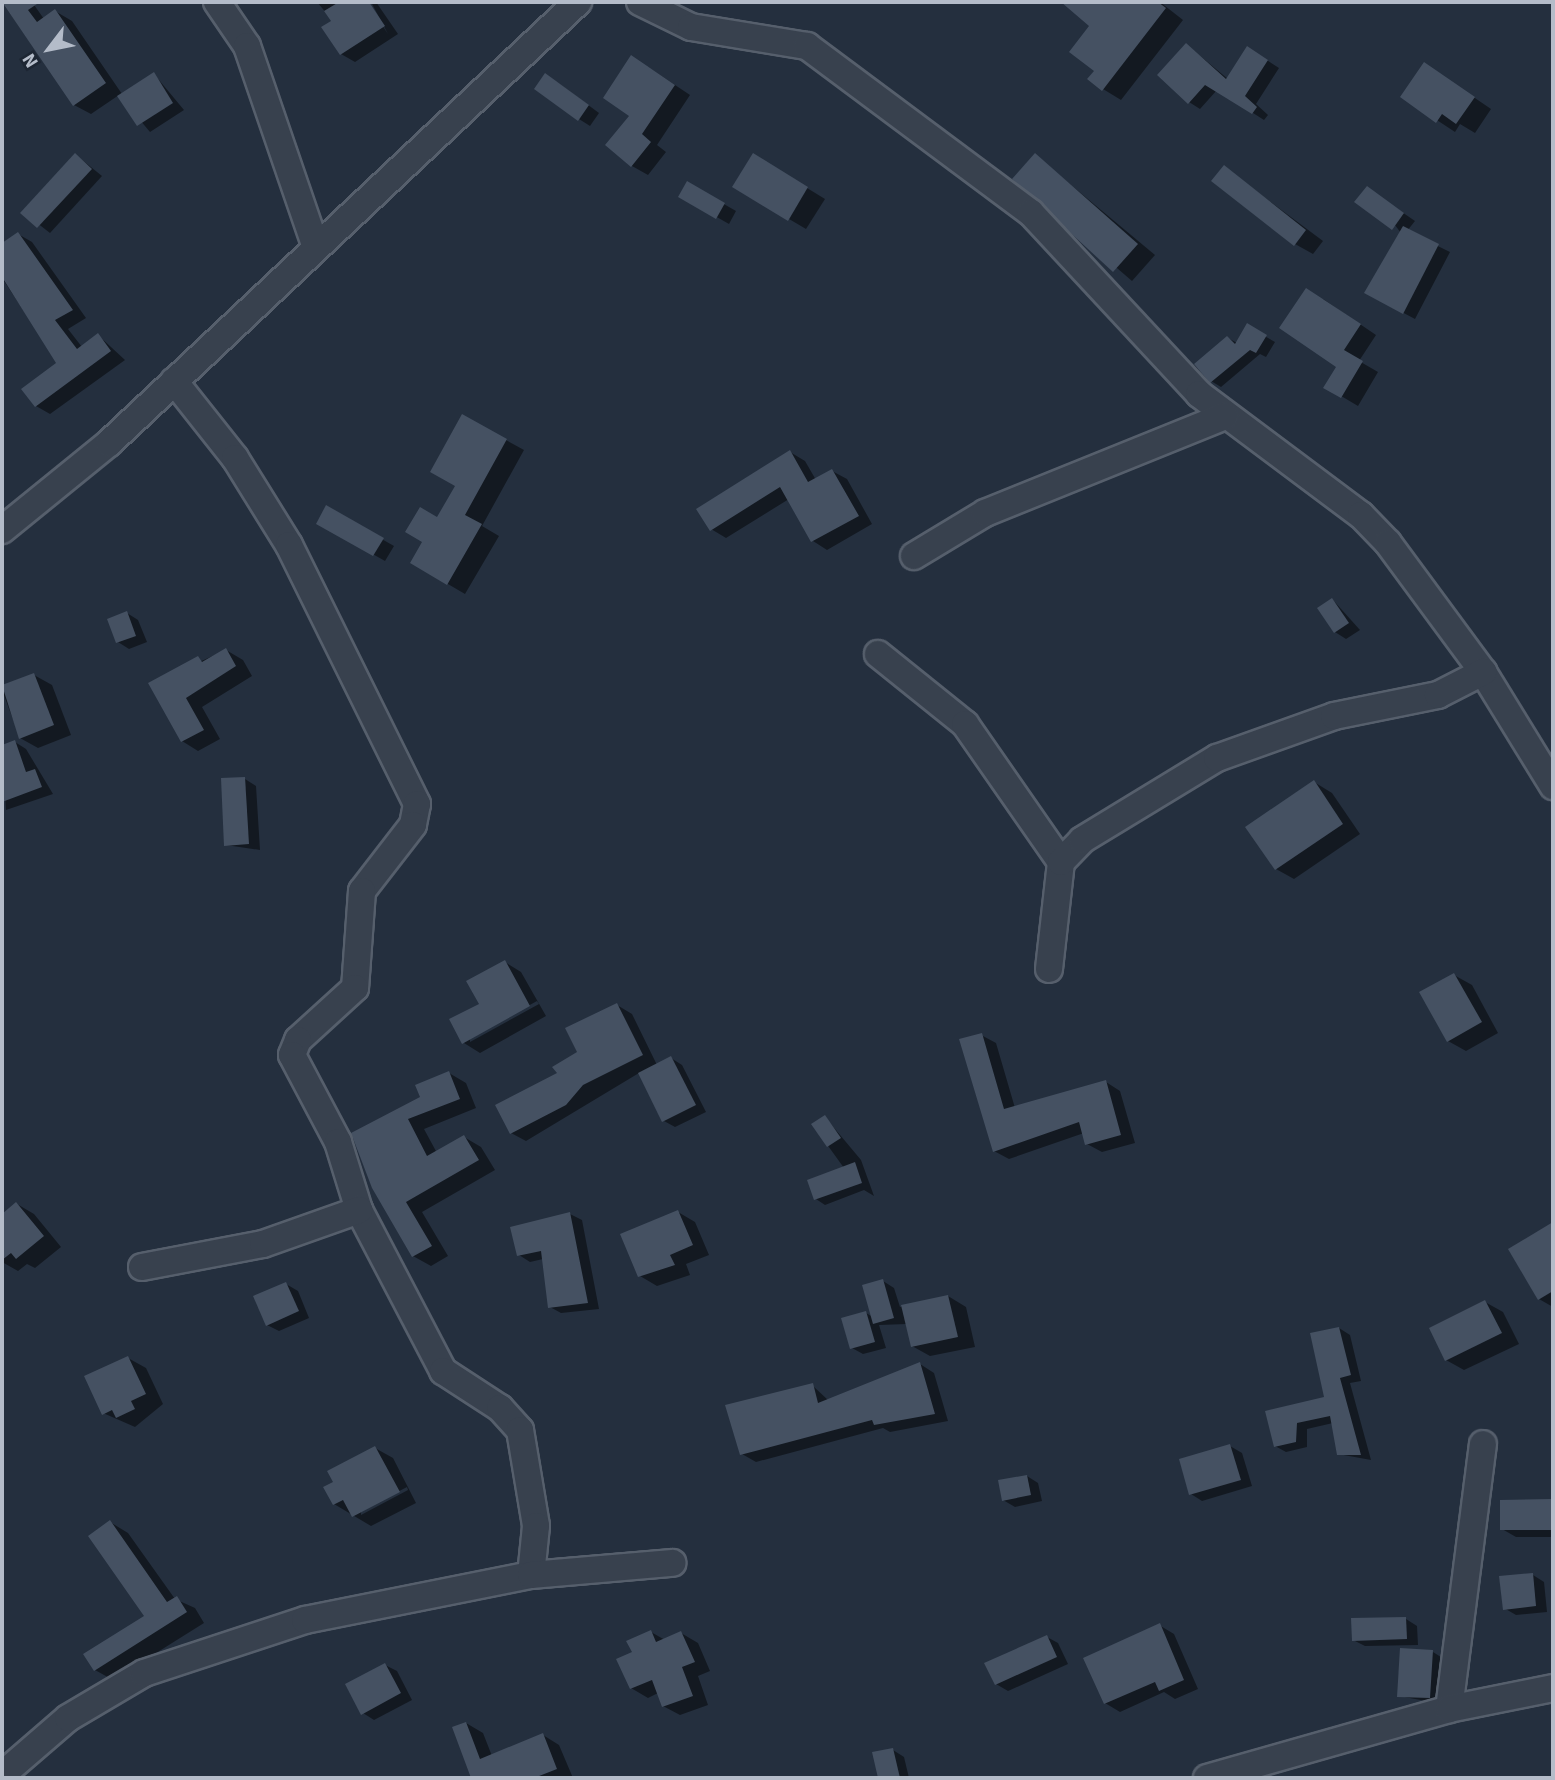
<!DOCTYPE html>
<style>
body{margin:0}
#map{position:relative;width:1555px;height:1780px;overflow:hidden;background:#242f3e;font-family:"Source Sans 3",sans-serif}
div>[style]{position:absolute}
.shadow>*{inset:0;background:#0007}
.building>*{inset:0;background:#455162}
.roads{filter:drop-shadow(2px 0 #565f6c) drop-shadow(-2px 0 #565f6c) drop-shadow(0 2px #565f6c) drop-shadow(0 -2px #565f6c)}
.minor>*{height:26px;margin:-13px;padding:0 13px;transform-origin:13px;border-radius:13px;background:#38414e}
span{translate:-50% -50%;white-space:nowrap;text-align:center;line-height:1.15;-webkit-text-stroke:6px #1d2633;paint-order:stroke}
.frame{position:absolute;inset:0;border:4px solid #b4bcc9;pointer-events:none}
.north{position:absolute;left:14px;top:14px;width:70px;height:70px;-webkit-text-stroke:5px #1d2633;paint-order:stroke;rotate:238deg;font-size:19px;font-weight:700;line-height:28px;text-align:center;color:#b4bcc9}
.north::after{content:'';display:block;margin:auto;width:24px;height:32px;background:#b4bcc9;clip-path:polygon(50% 0,100% 100%,50% 72%,0 100%)}
</style>
<div id="map">
<div class="shadow">
<div style="clip-path:polygon(2px 2px,32px 2px,44px 19px,55px 11px,72px 21px,122px 94px,154px 74px,184px 110px,150px 132px,119px 95px,91px 114px,74px 105px)"></div>
<div style="clip-path:polygon(317px 2px,367px 2px,388px 34px,371px 2px,376px 2px,398px 34px,355px 62px,341px 54px,333px 21px)"></div>
<div style="clip-path:polygon(1063px 2px,1160px 2px,1183px 20px,1121px 100px,1103px 89px,1091px 26px)"></div>
<div style="clip-path:polygon(1187px 45px,1228px 79px,1259px 55px,1279px 68px,1256px 104px,1268px 115px,1264px 120px,1217px 90px,1200px 109px,1189px 102px)"></div>
<div style="clip-path:polygon(1425px 64px,1491px 109px,1475px 133px,1460px 124px,1455px 132px,1402px 97px)"></div>
<div style="clip-path:polygon(648px 67px,690px 95px,657px 145px,666px 152px,648px 175px,632px 166px,631px 115px)"></div>
<div style="clip-path:polygon(557px 82px,599px 113px,590px 126px,579px 119px)"></div>
<div style="clip-path:polygon(76px 155px,102px 176px,50px 233px,23px 212px)"></div>
<div style="clip-path:polygon(1035px 155px,1155px 255px,1132px 281px,1014px 179px)"></div>
<div style="clip-path:polygon(771px 166px,825px 199px,806px 229px,735px 187px)"></div>
<div style="clip-path:polygon(1224px 167px,1323px 241px,1313px 254px,1295px 244px)"></div>
<div style="clip-path:polygon(687px 183px,736px 211px,729px 224px,680px 196px)"></div>
<div style="clip-path:polygon(1367px 188px,1415px 221px,1407px 231px,1450px 252px,1415px 319px,1366px 293px,1401px 233px)"></div>
<div style="clip-path:polygon(18px 234px,32px 242px,86px 318px,68px 329px,82px 347px,98px 335px,125px 360px,50px 414px,36px 406px,59px 364px,2px 278px,2px 245px)"></div>
<div style="clip-path:polygon(1323px 299px,1376px 335px,1359px 361px,1378px 372px,1358px 406px,1326px 387px,1339px 366px)"></div>
<div style="clip-path:polygon(1247px 326px,1275px 342px,1266px 357px,1260px 354px,1221px 387px,1211px 381px,1228px 338px,1237px 343px)"></div>
<div style="clip-path:polygon(462px 416px,524px 450px,482px 526px,499px 536px,465px 594px,412px 563px,457px 486px)"></div>
<div style="clip-path:polygon(790px 452px,805px 461px,816px 480px,832px 471px,847px 479px,872px 524px,827px 550px,813px 541px,789px 499px,726px 538px,711px 529px)"></div>
<div style="clip-path:polygon(327px 508px,394px 546px,385px 561px,318px 523px)"></div>
<div style="clip-path:polygon(1333px 600px,1360px 630px,1346px 639px,1335px 632px)"></div>
<div style="clip-path:polygon(127px 613px,138px 620px,147px 642px,129px 649px,118px 642px)"></div>
<div style="clip-path:polygon(226px 650px,243px 660px,252px 676px,202px 707px,220px 739px,198px 751px,182px 741px,150px 684px)"></div>
<div style="clip-path:polygon(34px 675px,52px 685px,71px 735px,38px 748px,20px 738px,2px 690px)"></div>
<div style="clip-path:polygon(15px 742px,26px 749px,53px 794px,6px 810px,2px 747px)"></div>
<div style="clip-path:polygon(245px 779px,256px 786px,260px 850px,226px 845px)"></div>
<div style="clip-path:polygon(1314px 782px,1332px 793px,1360px 834px,1294px 879px,1276px 869px)"></div>
<div style="clip-path:polygon(evenodd,505px 962px,521px 972px,546px 1016px,480px 1053px,464px 1043px,452px 1020px,481px 1005px,505px 962px,537px 1001px,539px 1004px,470px 1042px,470px 1038px,537px 1001px)"></div>
<div style="clip-path:polygon(1454px 975px,1472px 985px,1498px 1033px,1466px 1051px,1448px 1041px)"></div>
<div style="clip-path:polygon(617px 1005px,632px 1014px,657px 1065px,671px 1058px,682px 1065px,706px 1112px,675px 1127px,664px 1121px,639px 1073px,526px 1141px,511px 1133px)"></div>
<div style="clip-path:polygon(981px 1035px,996px 1043px,1015px 1108px,1106px 1082px,1120px 1091px,1135px 1143px,1102px 1152px,1087px 1144px,1084px 1133px,1009px 1159px,994px 1151px)"></div>
<div style="clip-path:polygon(449px 1073px,466px 1083px,476px 1108px,424px 1129px,437px 1153px,464px 1137px,481px 1147px,495px 1170px,422px 1212px,448px 1256px,431px 1266px,413px 1256px,353px 1133px,422px 1098px)"></div>
<div style="clip-path:polygon(825px 1117px,861px 1160px,874px 1196px,864px 1190px,825px 1205px,816px 1199px,844px 1168px,813px 1125px)"></div>
<div style="clip-path:polygon(17px 1204px,34px 1214px,61px 1247px,35px 1268px,27px 1264px,18px 1271px,2px 1262px,2px 1216px)"></div>
<div style="clip-path:polygon(678px 1212px,695px 1222px,709px 1255px,686px 1264px,690px 1275px,657px 1286px,640px 1276px)"></div>
<div style="clip-path:polygon(570px 1214px,582px 1220px,599px 1309px,561px 1313px,550px 1307px,543px 1259px,530px 1262px,519px 1255px)"></div>
<div style="clip-path:polygon(1553px 1224px,1553px 1307px,1539px 1299px,1510px 1249px)"></div>
<div style="clip-path:polygon(883px 1281px,894px 1288px,900px 1307px,948px 1296px,966px 1307px,975px 1347px,930px 1356px,912px 1346px,907px 1324px,879px 1325px,886px 1348px,863px 1354px,852px 1348px,866px 1313px,873px 1317px)"></div>
<div style="clip-path:polygon(286px 1284px,298px 1291px,309px 1318px,279px 1331px,267px 1325px)"></div>
<div style="clip-path:polygon(1485px 1302px,1503px 1312px,1519px 1344px,1464px 1370px,1446px 1360px)"></div>
<div style="clip-path:polygon(1339px 1328px,1350px 1335px,1361px 1381px,1350px 1383px,1371px 1460px,1338px 1454px,1333px 1423px,1307px 1429px,1307px 1447px,1286px 1452px,1275px 1446px,1268px 1412px,1326px 1399px)"></div>
<div style="clip-path:polygon(128px 1358px,146px 1368px,163px 1404px,135px 1427px,103px 1413px)"></div>
<div style="clip-path:polygon(920px 1364px,934px 1373px,948px 1421px,890px 1432px,883px 1428px,756px 1462px,742px 1454px,812px 1385px,829px 1401px)"></div>
<div style="clip-path:polygon(1230px 1446px,1242px 1453px,1252px 1486px,1202px 1501px,1191px 1494px)"></div>
<div style="clip-path:polygon(evenodd,375px 1448px,393px 1458px,416px 1503px,371px 1526px,334px 1504px,336px 1483px,375px 1448px,407px 1487px,408px 1490px,361px 1515px,361px 1511px,407px 1487px)"></div>
<div style="clip-path:polygon(1027px 1476px,1038px 1483px,1042px 1501px,1015px 1507px,1003px 1500px)"></div>
<div style="clip-path:polygon(1553px 1501px,1553px 1537px,1516px 1537px,1502px 1529px,1502px 1502px)"></div>
<div style="clip-path:polygon(110px 1522px,128px 1533px,175px 1599px,195px 1608px,204px 1623px,113px 1680px,95px 1670px,146px 1617px)"></div>
<div style="clip-path:polygon(1533px 1575px,1544px 1582px,1547px 1612px,1516px 1615px,1504px 1608px)"></div>
<div style="clip-path:polygon(1406px 1619px,1417px 1626px,1418px 1645px,1365px 1646px,1353px 1640px)"></div>
<div style="clip-path:polygon(1159px 1625px,1174px 1634px,1198px 1689px,1175px 1699px,1164px 1692px,1120px 1712px,1105px 1703px)"></div>
<div style="clip-path:polygon(651px 1632px,665px 1640px,681px 1633px,698px 1643px,710px 1671px,698px 1676px,708px 1705px,680px 1715px,663px 1706px,658px 1693px,648px 1698px,631px 1688px)"></div>
<div style="clip-path:polygon(1047px 1637px,1058px 1643px,1068px 1664px,1008px 1691px,996px 1684px)"></div>
<div style="clip-path:polygon(1433px 1652px,1444px 1659px,1442px 1704px,1399px 1696px)"></div>
<div style="clip-path:polygon(385px 1665px,397px 1671px,412px 1700px,374px 1720px,363px 1713px)"></div>
<div style="clip-path:polygon(466px 1723px,483px 1733px,492px 1756px,543px 1735px,559px 1745px,573px 1778px,472px 1778px,454px 1728px)"></div>
<div style="clip-path:polygon(893px 1750px,904px 1757px,909px 1778px,879px 1778px,874px 1754px)"></div>
</div>
<div class="building">
<div style="clip-path:polygon(2px 2px,40px 2px,28px 10px,37px 22px,55px 9px,106px 83px,73px 106px)"></div>
<div style="clip-path:polygon(339px 2px,369px 2px,385px 26px,340px 55px,321px 27px,331px 21px,324px 11px)"></div>
<div style="clip-path:polygon(1061px 2px,1158px 2px,1166px 8px,1102px 91px,1087px 79px,1094px 71px,1069px 52px,1089px 26px)"></div>
<div style="clip-path:polygon(1186px 43px,1226px 79px,1247px 46px,1268px 60px,1245px 96px,1257px 107px,1252px 114px,1205px 85px,1188px 104px,1157px 75px)"></div>
<div style="clip-path:polygon(631px 55px,675px 85px,642px 134px,651px 142px,631px 167px,605px 145px,629px 116px,603px 98px)"></div>
<div style="clip-path:polygon(1424px 62px,1475px 97px,1456px 124px,1442px 114px,1436px 123px,1400px 97px)"></div>
<div style="clip-path:polygon(154px 72px,173px 103px,137px 126px,117px 96px)"></div>
<div style="clip-path:polygon(545px 73px,589px 105px,578px 121px,534px 89px)"></div>
<div style="clip-path:polygon(75px 153px,92px 169px,37px 228px,20px 213px)"></div>
<div style="clip-path:polygon(753px 153px,808px 187px,788px 221px,732px 187px)"></div>
<div style="clip-path:polygon(1035px 153px,1138px 244px,1113px 272px,1012px 179px)"></div>
<div style="clip-path:polygon(1224px 165px,1306px 230px,1294px 246px,1211px 181px)"></div>
<div style="clip-path:polygon(687px 181px,725px 203px,716px 219px,678px 197px)"></div>
<div style="clip-path:polygon(1367px 186px,1404px 213px,1392px 230px,1354px 202px)"></div>
<div style="clip-path:polygon(1403px 226px,1439px 244px,1403px 314px,1364px 293px)"></div>
<div style="clip-path:polygon(18px 232px,73px 310px,55px 320px,77px 349px,98px 333px,111px 351px,35px 407px,21px 389px,56px 363px,2px 277px,2px 243px)"></div>
<div style="clip-path:polygon(1306px 288px,1361px 324px,1344px 350px,1363px 361px,1341px 398px,1323px 388px,1336px 367px,1279px 328px)"></div>
<div style="clip-path:polygon(1247px 323px,1267px 335px,1256px 353px,1250px 350px,1210px 383px,1194px 364px,1227px 336px,1235px 344px)"></div>
<div style="clip-path:polygon(462px 414px,507px 439px,465px 515px,482px 524px,447px 585px,410px 563px,422px 542px,405px 532px,420px 507px,437px 517px,455px 486px,430px 472px)"></div>
<div style="clip-path:polygon(790px 450px,808px 482px,832px 469px,859px 516px,811px 542px,780px 487px,710px 531px,696px 509px)"></div>
<div style="clip-path:polygon(326px 505px,384px 538px,373px 556px,316px 524px)"></div>
<div style="clip-path:polygon(1332px 598px,1349px 623px,1334px 633px,1317px 608px)"></div>
<div style="clip-path:polygon(127px 611px,136px 636px,116px 643px,107px 619px)"></div>
<div style="clip-path:polygon(226px 648px,236px 666px,186px 698px,204px 730px,181px 742px,148px 683px,198px 656px,202px 662px)"></div>
<div style="clip-path:polygon(34px 673px,54px 725px,19px 739px,2px 685px)"></div>
<div style="clip-path:polygon(15px 740px,26px 772px,35px 769px,42px 787px,2px 802px,2px 745px)"></div>
<div style="clip-path:polygon(245px 777px,249px 844px,224px 846px,221px 778px)"></div>
<div style="clip-path:polygon(1314px 780px,1343px 824px,1275px 870px,1245px 827px)"></div>
<div style="clip-path:polygon(505px 960px,530px 1006px,462px 1044px,449px 1019px,479px 1004px,466px 981px)"></div>
<div style="clip-path:polygon(1454px 973px,1482px 1022px,1447px 1042px,1419px 992px)"></div>
<div style="clip-path:polygon(617px 1003px,643px 1055px,583px 1085px,566px 1105px,510px 1134px,495px 1105px,557px 1073px,552px 1067px,577px 1052px,565px 1028px)"></div>
<div style="clip-path:polygon(982px 1033px,1004px 1109px,1106px 1080px,1121px 1135px,1085px 1145px,1079px 1122px,993px 1152px,959px 1039px)"></div>
<div style="clip-path:polygon(671px 1056px,696px 1105px,662px 1122px,638px 1073px)"></div>
<div style="clip-path:polygon(449px 1071px,460px 1099px,408px 1119px,427px 1156px,464px 1135px,479px 1160px,406px 1202px,432px 1246px,412px 1257px,372px 1188px,351px 1133px,420px 1097px,415px 1085px)"></div>
<div style="clip-path:polygon(825px 1115px,841px 1138px,827px 1147px,811px 1124px)"></div>
<div style="clip-path:polygon(855px 1162px,862px 1183px,814px 1200px,807px 1180px)"></div>
<div style="clip-path:polygon(16px 1202px,44px 1236px,16px 1259px,11px 1253px,2px 1260px,2px 1214px)"></div>
<div style="clip-path:polygon(678px 1210px,693px 1245px,670px 1255px,675px 1265px,638px 1277px,620px 1234px)"></div>
<div style="clip-path:polygon(570px 1212px,588px 1303px,548px 1308px,541px 1251px,517px 1256px,510px 1227px)"></div>
<div style="clip-path:polygon(1553px 1222px,1553px 1291px,1538px 1300px,1508px 1249px)"></div>
<div style="clip-path:polygon(883px 1279px,894px 1318px,873px 1324px,862px 1285px)"></div>
<div style="clip-path:polygon(286px 1282px,299px 1311px,266px 1326px,253px 1296px)"></div>
<div style="clip-path:polygon(948px 1295px,958px 1337px,911px 1347px,901px 1305px)"></div>
<div style="clip-path:polygon(1485px 1300px,1502px 1333px,1445px 1361px,1429px 1328px)"></div>
<div style="clip-path:polygon(866px 1311px,875px 1342px,850px 1349px,841px 1318px)"></div>
<div style="clip-path:polygon(1339px 1327px,1351px 1375px,1340px 1378px,1361px 1455px,1337px 1455px,1330px 1416px,1297px 1423px,1296px 1442px,1274px 1447px,1265px 1411px,1324px 1397px,1310px 1333px)"></div>
<div style="clip-path:polygon(128px 1356px,146px 1394px,131px 1401px,135px 1409px,116px 1418px,112px 1410px,102px 1415px,84px 1376px)"></div>
<div style="clip-path:polygon(920px 1362px,935px 1414px,874px 1425px,872px 1420px,740px 1455px,725px 1405px,813px 1383px,818px 1403px)"></div>
<div style="clip-path:polygon(1230px 1444px,1241px 1480px,1189px 1495px,1179px 1459px)"></div>
<div style="clip-path:polygon(375px 1446px,400px 1492px,352px 1517px,343px 1500px,333px 1505px,323px 1487px,333px 1482px,327px 1471px)"></div>
<div style="clip-path:polygon(1027px 1475px,1031px 1495px,1002px 1501px,998px 1480px)"></div>
<div style="clip-path:polygon(1553px 1499px,1553px 1530px,1500px 1530px,1500px 1500px)"></div>
<div style="clip-path:polygon(110px 1520px,167px 1602px,177px 1596px,187px 1612px,94px 1671px,83px 1654px,144px 1616px,88px 1536px)"></div>
<div style="clip-path:polygon(1533px 1573px,1536px 1606px,1503px 1610px,1499px 1576px)"></div>
<div style="clip-path:polygon(1406px 1617px,1407px 1639px,1352px 1641px,1351px 1618px)"></div>
<div style="clip-path:polygon(1160px 1623px,1184px 1680px,1159px 1691px,1155px 1682px,1104px 1704px,1083px 1658px)"></div>
<div style="clip-path:polygon(651px 1630px,656px 1642px,681px 1631px,695px 1662px,682px 1667px,693px 1696px,662px 1707px,652px 1680px,630px 1689px,616px 1659px,632px 1652px,626px 1641px)"></div>
<div style="clip-path:polygon(1047px 1635px,1057px 1657px,995px 1685px,984px 1663px)"></div>
<div style="clip-path:polygon(1400px 1648px,1433px 1650px,1430px 1698px,1397px 1697px)"></div>
<div style="clip-path:polygon(385px 1663px,401px 1693px,361px 1715px,345px 1684px)"></div>
<div style="clip-path:polygon(466px 1722px,480px 1759px,543px 1733px,557px 1769px,534px 1778px,471px 1778px,452px 1727px)"></div>
<div style="clip-path:polygon(893px 1748px,900px 1778px,878px 1778px,872px 1752px)"></div>
</div>
<div class="roads">
<div class="minor">
<div style="left:217px;top:2px;width:53px;rotate:55.7deg"></div>
<div style="left:247px;top:46px;width:213px;rotate:71.1deg"></div>
<div style="left:640px;top:2px;width:57px;rotate:26.1deg"></div>
<div style="left:691px;top:27px;width:118px;rotate:9.3deg"></div>
<div style="left:807px;top:46px;width:279px;rotate:36.7deg"></div>
<div style="left:1031px;top:213px;width:247px;rotate:47.1deg"></div>
<div style="left:1199px;top:394px;width:202px;rotate:36.8deg"></div>
<div style="left:1361px;top:515px;width:39px;rotate:46deg"></div>
<div style="left:1388px;top:543px;width:160px;rotate:53.6deg"></div>
<div style="left:1483px;top:672px;width:134px;rotate:58.4deg"></div>
<div style="left:174px;top:381px;width:98px;rotate:51.6deg"></div>
<div style="left:235px;top:458px;width:102px;rotate:58.2deg"></div>
<div style="left:289px;top:545px;width:289px;rotate:63.7deg"></div>
<div style="left:417px;top:804px;width:21px;rotate:101deg"></div>
<div style="left:413px;top:825px;width:83px;rotate:127.7deg"></div>
<div style="left:362px;top:891px;width:97px;rotate:94.1deg"></div>
<div style="left:355px;top:988px;width:77px;rotate:137.6deg"></div>
<div style="left:298px;top:1040px;width:16px;rotate:112deg"></div>
<div style="left:292px;top:1055px;width:98px;rotate:62.1deg"></div>
<div style="left:338px;top:1142px;width:71px;rotate:72.8deg"></div>
<div style="left:359px;top:1210px;width:182px;rotate:62.4deg"></div>
<div style="left:443px;top:1371px;width:68px;rotate:33deg"></div>
<div style="left:500px;top:1408px;width:30px;rotate:48deg"></div>
<div style="left:520px;top:1430px;width:97px;rotate:80.5deg"></div>
<div style="left:536px;top:1526px;width:49px;rotate:95.8deg"></div>
<div style="left:2px;top:530px;width:138px;rotate:-39.1deg"></div>
<div style="left:109px;top:443px;width:644px;rotate:-43.24deg"></div>
<div style="left:914px;top:556px;width:83px;rotate:-31.2deg"></div>
<div style="left:985px;top:513px;width:259px;rotate:-22deg"></div>
<div style="left:878px;top:654px;width:112px;rotate:38.8deg"></div>
<div style="left:965px;top:724px;width:168px;rotate:55.2deg"></div>
<div style="left:1049px;top:969px;width:108px;rotate:-83.6deg"></div>
<div style="left:1061px;top:862px;width:30px;rotate:-46deg"></div>
<div style="left:1082px;top:840px;width:158px;rotate:-31.3deg"></div>
<div style="left:1217px;top:758px;width:124px;rotate:-19.7deg"></div>
<div style="left:1334px;top:716px;width:106px;rotate:-11.4deg"></div>
<div style="left:1438px;top:695px;width:51px;rotate:-27.1deg"></div>
<div style="left:142px;top:1267px;width:123px;rotate:-10.8deg"></div>
<div style="left:263px;top:1244px;width:102px;rotate:-19.5deg"></div>
<div style="left:1449px;top:1709px;width:267px;rotate:-82.7deg"></div>
<div style="left:2px;top:1775px;width:87px;rotate:-40.8deg"></div>
<div style="left:68px;top:1718px;width:88px;rotate:-30.6deg"></div>
<div style="left:144px;top:1673px;width:169px;rotate:-18.2deg"></div>
<div style="left:305px;top:1620px;width:230px;rotate:-11.3deg"></div>
<div style="left:531px;top:1575px;width:142px;rotate:-4.9deg"></div>
<div style="left:1207px;top:1778px;width:252px;rotate:-15.9deg"></div>
<div style="left:1449px;top:1709px;width:106px;rotate:-11.4deg"></div>
</div>
</div>
<div class="frame"></div>
<div class="north">N</div>
</div>
